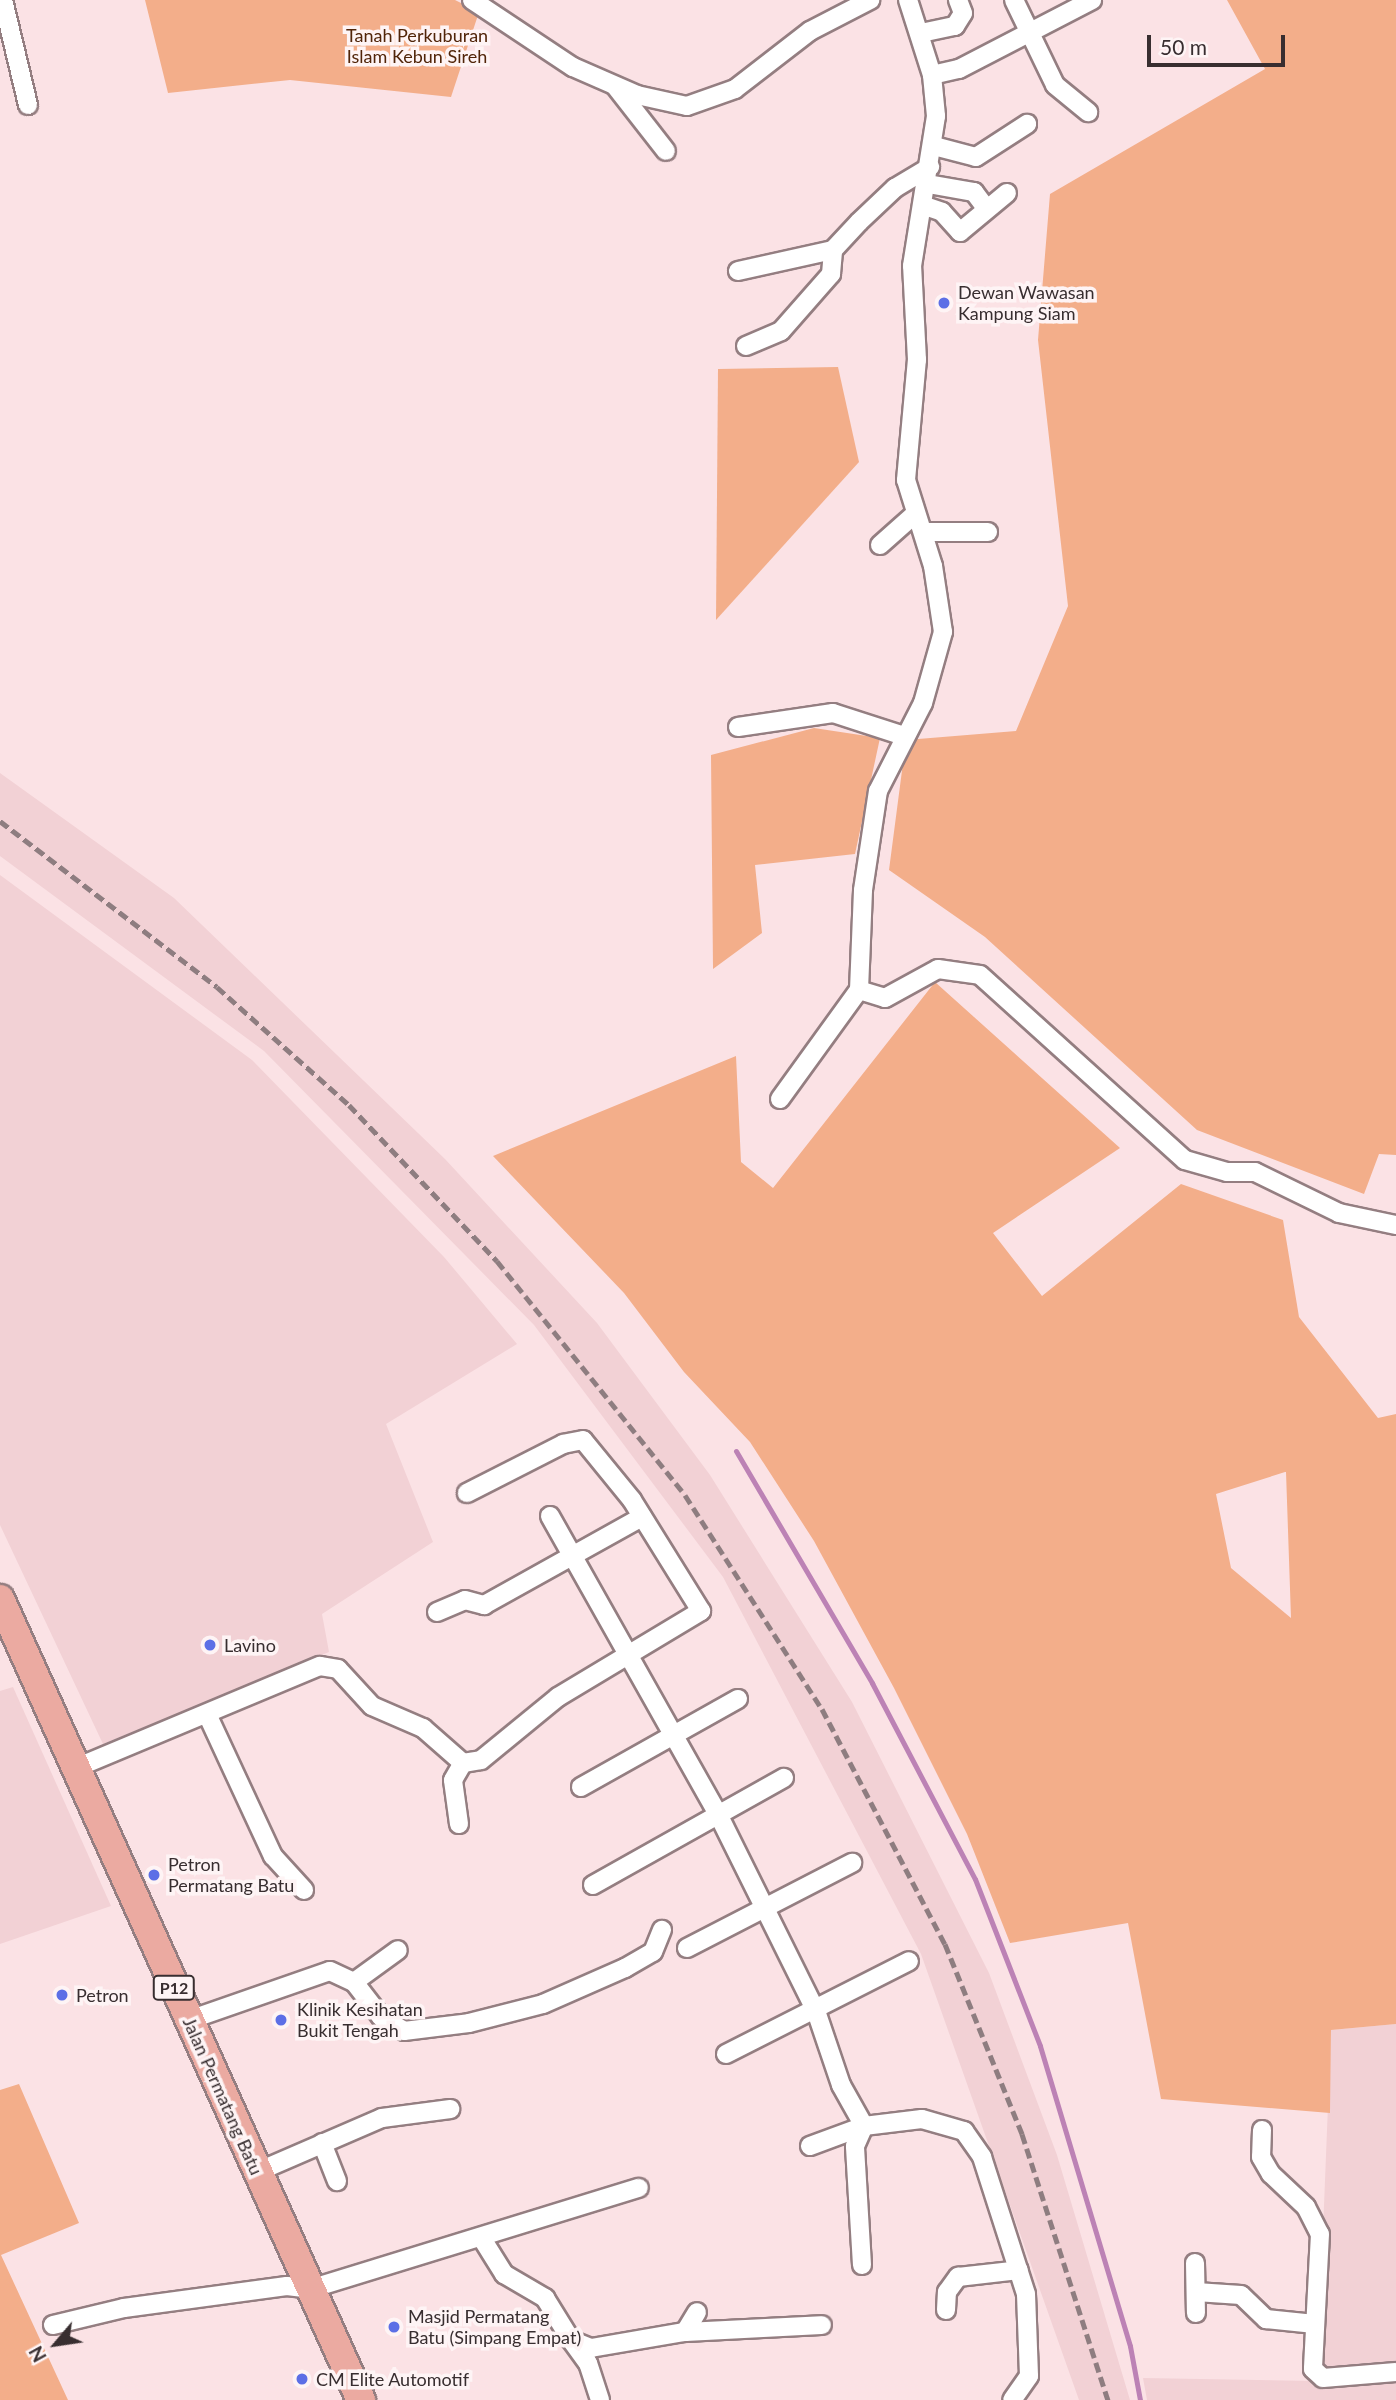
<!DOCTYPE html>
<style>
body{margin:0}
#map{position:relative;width:1396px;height:2400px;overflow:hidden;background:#fbe2e5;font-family:Lato,sans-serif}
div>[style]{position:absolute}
.built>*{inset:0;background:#f2d1d5}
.green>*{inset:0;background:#f3ae8a}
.stream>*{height:5px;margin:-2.5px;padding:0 2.5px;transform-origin:2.5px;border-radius:2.5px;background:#bc82b5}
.roads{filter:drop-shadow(2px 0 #947e81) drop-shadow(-2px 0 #947e81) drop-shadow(0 2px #947e81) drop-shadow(0 -2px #947e81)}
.minor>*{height:18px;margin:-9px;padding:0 9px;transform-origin:9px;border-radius:9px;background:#fff}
.primary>*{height:28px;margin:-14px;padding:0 14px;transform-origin:14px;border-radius:14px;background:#ebaaa1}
.rail>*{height:5px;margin-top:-2.5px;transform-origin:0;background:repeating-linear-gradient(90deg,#8e7d80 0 10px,transparent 0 15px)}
.dots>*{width:19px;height:19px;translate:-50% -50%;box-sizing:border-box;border:4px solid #fef4f5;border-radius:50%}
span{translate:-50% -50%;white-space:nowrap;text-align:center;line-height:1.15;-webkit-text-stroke:7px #fef4f5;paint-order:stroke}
.shield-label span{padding:2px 5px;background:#fef4f5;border:2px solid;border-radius:5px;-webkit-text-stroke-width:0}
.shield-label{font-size:16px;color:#382e30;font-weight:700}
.park-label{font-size:18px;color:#512509}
.poi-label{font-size:18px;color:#382e30}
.left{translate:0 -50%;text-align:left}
.street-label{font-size:18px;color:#382e30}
.north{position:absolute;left:21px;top:2309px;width:70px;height:70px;-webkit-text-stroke:5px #fef4f5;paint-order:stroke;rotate:241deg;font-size:19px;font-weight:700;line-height:28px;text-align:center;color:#382e30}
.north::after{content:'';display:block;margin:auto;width:24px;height:32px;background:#382e30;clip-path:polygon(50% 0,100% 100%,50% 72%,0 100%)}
.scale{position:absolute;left:1147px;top:35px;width:138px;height:32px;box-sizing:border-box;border:4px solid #382e30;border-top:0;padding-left:9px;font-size:21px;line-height:24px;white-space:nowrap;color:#382e30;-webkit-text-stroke:5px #fef4f5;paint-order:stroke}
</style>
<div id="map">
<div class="built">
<div style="clip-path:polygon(0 773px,174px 898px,445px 1159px,597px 1323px,710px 1475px,852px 1702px,989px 1973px,1057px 2155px,1130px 2400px,1079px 2400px,921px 1954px,723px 1577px,534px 1325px,264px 1051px,0 856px)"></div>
<div style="clip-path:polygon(0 875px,252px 1060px,444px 1257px,517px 1344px,386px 1424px,433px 1542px,322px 1614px,329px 1652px,103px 1744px,0 1525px)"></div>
<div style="clip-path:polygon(13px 1687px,111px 1906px,0 1944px,0 1691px)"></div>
<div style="clip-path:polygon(1396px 2024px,1396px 2400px,1147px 2400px,1143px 2378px,1317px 2381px,1331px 2030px)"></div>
</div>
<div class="green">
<div style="clip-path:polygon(145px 0,455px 0,479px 12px,451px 97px,290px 80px,168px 93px)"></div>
<div style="clip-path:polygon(1227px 0,1396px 0,1396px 1155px,1379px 1154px,1364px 1194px,1197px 1130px,985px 937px,889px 870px,906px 740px,1016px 731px,1068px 606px,1038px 340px,1050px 194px,1265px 69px)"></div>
<div style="clip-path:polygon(838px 367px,859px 462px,716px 620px,718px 369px)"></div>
<div style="clip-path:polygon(814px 728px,880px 738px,855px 854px,755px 865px,762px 933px,713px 969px,711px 755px)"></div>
<div style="clip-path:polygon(evenodd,935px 982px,1120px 1148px,993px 1233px,1042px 1296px,1181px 1184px,1283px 1220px,1299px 1317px,1378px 1418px,1396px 1414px,1396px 2024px,1331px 2030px,1330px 2113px,1161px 2099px,1128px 1923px,1010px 1943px,967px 1834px,894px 1688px,814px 1541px,750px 1442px,684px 1372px,624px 1293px,493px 1156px,736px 1056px,741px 1162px,773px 1188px,935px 982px,1285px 1472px,1286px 1472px,1291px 1618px,1231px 1568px,1216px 1494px,1285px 1472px)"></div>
<div style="clip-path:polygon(19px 2084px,79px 2223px,1px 2255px,68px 2400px,0 2400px,0 2090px)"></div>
</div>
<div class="stream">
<div style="left:736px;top:1451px;width:269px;rotate:59.6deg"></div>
<div style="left:872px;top:1683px;width:221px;rotate:62.3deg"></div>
<div style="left:975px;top:1879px;width:179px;rotate:68.7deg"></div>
<div style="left:1040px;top:2046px;width:313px;rotate:73.3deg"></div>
<div style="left:1130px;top:2346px;width:55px;rotate:79.5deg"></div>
</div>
<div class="roads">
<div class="minor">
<div style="left:3px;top:0;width:108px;rotate:76.6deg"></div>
<div style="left:472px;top:0;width:121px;rotate:33.6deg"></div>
<div style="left:573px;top:67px;width:70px;rotate:23.6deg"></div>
<div style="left:637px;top:95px;width:51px;rotate:12.4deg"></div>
<div style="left:687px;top:106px;width:51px;rotate:-19.5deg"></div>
<div style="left:735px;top:89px;width:95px;rotate:-37.7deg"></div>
<div style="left:810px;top:31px;width:68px;rotate:-27.3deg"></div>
<div style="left:1014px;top:0;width:94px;rotate:64.2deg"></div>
<div style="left:1055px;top:85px;width:43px;rotate:39.3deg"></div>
<div style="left:921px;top:33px;width:35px;rotate:-12deg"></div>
<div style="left:955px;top:26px;width:15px;rotate:-58deg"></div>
<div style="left:963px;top:13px;width:14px;rotate:-111deg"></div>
<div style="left:932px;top:75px;width:28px;rotate:-13deg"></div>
<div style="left:959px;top:69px;width:150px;rotate:-27.4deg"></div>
<div style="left:616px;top:87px;width:81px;rotate:52deg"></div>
<div style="left:934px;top:146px;width:43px;rotate:14.7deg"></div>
<div style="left:976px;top:157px;width:61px;rotate:-32.9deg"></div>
<div style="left:928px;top:184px;width:47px;rotate:9.9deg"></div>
<div style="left:974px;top:192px;width:20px;rotate:53deg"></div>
<div style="left:925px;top:206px;width:18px;rotate:19deg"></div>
<div style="left:942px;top:212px;width:27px;rotate:48deg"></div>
<div style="left:960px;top:232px;width:61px;rotate:-39.7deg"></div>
<div style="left:738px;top:271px;width:97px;rotate:-12.5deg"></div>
<div style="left:746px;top:346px;width:38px;rotate:-23deg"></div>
<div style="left:781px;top:331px;width:76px;rotate:-48.7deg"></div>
<div style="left:831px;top:274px;width:24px;rotate:-85deg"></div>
<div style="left:833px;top:250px;width:38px;rotate:-47deg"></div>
<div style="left:859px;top:222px;width:50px;rotate:-43.4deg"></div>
<div style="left:895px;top:188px;width:41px;rotate:-31deg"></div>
<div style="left:924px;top:532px;width:64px"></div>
<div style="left:880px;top:545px;width:47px;rotate:-41.5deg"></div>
<div style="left:738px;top:727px;width:96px;rotate:-8.4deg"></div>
<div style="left:833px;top:713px;width:71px;rotate:17.9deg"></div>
<div style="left:859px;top:990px;width:27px;rotate:17deg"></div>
<div style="left:885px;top:998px;width:60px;rotate:-28.7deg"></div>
<div style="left:938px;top:969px;width:42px;rotate:8.1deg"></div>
<div style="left:980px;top:975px;width:276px;rotate:42.1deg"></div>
<div style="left:1185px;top:1160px;width:44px;rotate:15.9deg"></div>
<div style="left:1227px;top:1172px;width:28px"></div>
<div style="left:1255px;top:1172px;width:93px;rotate:26deg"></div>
<div style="left:1339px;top:1213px;width:58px;rotate:11.9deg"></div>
<div style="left:780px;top:1099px;width:135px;rotate:-54.1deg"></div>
<div style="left:859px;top:990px;width:100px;rotate:-87.7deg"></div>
<div style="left:863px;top:890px;width:100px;rotate:-81.4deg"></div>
<div style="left:878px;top:791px;width:99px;rotate:-62.9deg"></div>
<div style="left:923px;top:703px;width:74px;rotate:-74.3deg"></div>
<div style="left:943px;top:632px;width:67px;rotate:-98.6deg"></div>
<div style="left:933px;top:566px;width:90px;rotate:-107.4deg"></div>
<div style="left:906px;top:480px;width:121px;rotate:-84.8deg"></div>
<div style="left:917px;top:360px;width:94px;rotate:-93deg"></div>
<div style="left:912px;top:266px;width:152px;rotate:-80.9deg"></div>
<div style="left:936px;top:116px;width:41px;rotate:-95.6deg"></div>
<div style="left:932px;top:75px;width:79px;rotate:-107.7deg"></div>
<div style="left:550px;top:1516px;width:340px;rotate:60.6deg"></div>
<div style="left:717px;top:1812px;width:222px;rotate:63.6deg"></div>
<div style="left:816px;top:2011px;width:78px;rotate:71.3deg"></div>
<div style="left:841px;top:2085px;width:47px;rotate:60.7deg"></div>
<div style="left:437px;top:1612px;width:30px;rotate:-23deg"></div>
<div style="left:465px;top:1600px;width:20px;rotate:15deg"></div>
<div style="left:484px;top:1605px;width:181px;rotate:-29.1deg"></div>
<div style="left:207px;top:1714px;width:157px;rotate:65.1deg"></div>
<div style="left:273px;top:1856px;width:46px;rotate:47.6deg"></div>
<div style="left:78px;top:1767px;width:262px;rotate:-22.7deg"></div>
<div style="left:320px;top:1666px;width:18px;rotate:9deg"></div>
<div style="left:338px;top:1669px;width:50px;rotate:47.4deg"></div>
<div style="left:372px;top:1706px;width:56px;rotate:23.3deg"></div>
<div style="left:423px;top:1728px;width:53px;rotate:41.2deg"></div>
<div style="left:581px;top:1787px;width:180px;rotate:-29.3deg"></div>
<div style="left:459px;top:1824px;width:44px;rotate:-97.8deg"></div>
<div style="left:453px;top:1780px;width:20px;rotate:-60deg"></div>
<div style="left:463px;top:1763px;width:18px;rotate:-9deg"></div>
<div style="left:481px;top:1760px;width:99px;rotate:-39.3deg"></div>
<div style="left:558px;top:1697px;width:167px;rotate:-31deg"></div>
<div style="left:701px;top:1611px;width:131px;rotate:-121.9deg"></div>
<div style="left:632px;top:1500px;width:77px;rotate:-129.2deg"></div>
<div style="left:583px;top:1440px;width:20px;rotate:169deg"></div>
<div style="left:563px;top:1444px;width:108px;rotate:153deg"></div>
<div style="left:593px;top:1885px;width:219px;rotate:-29.3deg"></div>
<div style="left:687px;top:1948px;width:186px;rotate:-27.3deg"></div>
<div style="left:354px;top:1982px;width:44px;rotate:52.4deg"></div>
<div style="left:381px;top:2017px;width:27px;rotate:31deg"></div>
<div style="left:404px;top:2031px;width:65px;rotate:-7deg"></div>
<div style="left:469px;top:2023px;width:76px;rotate:-14.4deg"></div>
<div style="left:543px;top:2004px;width:90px;rotate:-23.7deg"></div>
<div style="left:625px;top:1968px;width:32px;rotate:-30deg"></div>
<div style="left:653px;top:1952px;width:24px;rotate:-68deg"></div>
<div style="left:189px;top:2020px;width:149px;rotate:-19.2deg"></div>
<div style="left:330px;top:1971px;width:26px;rotate:25deg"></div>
<div style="left:354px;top:1982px;width:54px;rotate:-36deg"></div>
<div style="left:726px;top:2054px;width:205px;rotate:-26.9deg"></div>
<div style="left:1262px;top:2130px;width:27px;rotate:92deg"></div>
<div style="left:1261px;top:2157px;width:20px;rotate:60deg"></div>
<div style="left:1271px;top:2174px;width:48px;rotate:43.3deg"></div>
<div style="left:1306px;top:2207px;width:30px;rotate:63deg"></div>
<div style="left:1320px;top:2234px;width:135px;rotate:93deg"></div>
<div style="left:1313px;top:2369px;width:13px;rotate:42deg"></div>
<div style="left:1323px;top:2378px;width:73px;rotate:-4.7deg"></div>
<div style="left:322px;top:2143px;width:41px;rotate:68.5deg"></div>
<div style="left:810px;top:2146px;width:58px;rotate:-20.3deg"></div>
<div style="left:864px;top:2126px;width:58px;rotate:-6.9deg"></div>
<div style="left:922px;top:2119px;width:44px;rotate:15.9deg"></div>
<div style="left:964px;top:2131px;width:32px;rotate:55deg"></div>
<div style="left:982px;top:2157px;width:144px;rotate:72.2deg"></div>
<div style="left:1026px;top:2294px;width:82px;rotate:87.9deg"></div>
<div style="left:1029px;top:2376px;width:29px;rotate:125deg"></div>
<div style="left:257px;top:2172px;width:136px;rotate:-23.4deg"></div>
<div style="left:382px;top:2118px;width:69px;rotate:-7.5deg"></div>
<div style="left:481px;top:2237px;width:44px;rotate:58.1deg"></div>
<div style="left:504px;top:2274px;width:48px;rotate:30.3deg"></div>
<div style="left:545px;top:2298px;width:49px;rotate:58.2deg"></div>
<div style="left:571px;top:2340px;width:22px;rotate:22deg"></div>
<div style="left:591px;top:2348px;width:95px;rotate:-9.7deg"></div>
<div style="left:685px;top:2332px;width:23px;rotate:-59deg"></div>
<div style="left:1195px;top:2263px;width:50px;rotate:88.9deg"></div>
<div style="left:862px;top:2265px;width:119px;rotate:-93.4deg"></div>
<div style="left:855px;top:2146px;width:22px;rotate:-66deg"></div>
<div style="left:1196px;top:2292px;width:45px;rotate:3.8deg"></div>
<div style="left:1241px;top:2295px;width:35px;rotate:44deg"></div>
<div style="left:1266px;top:2319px;width:49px;rotate:5.8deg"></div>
<div style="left:946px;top:2310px;width:18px;rotate:-87deg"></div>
<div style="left:947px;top:2292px;width:19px;rotate:-54deg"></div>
<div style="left:958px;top:2277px;width:61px;rotate:-6.5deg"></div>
<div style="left:53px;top:2325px;width:73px;rotate:-13.5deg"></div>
<div style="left:124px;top:2308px;width:164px;rotate:-7.7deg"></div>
<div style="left:287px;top:2286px;width:23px;rotate:7deg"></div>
<div style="left:310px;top:2289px;width:344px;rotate:-17.1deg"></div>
<div style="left:685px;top:2332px;width:137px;rotate:-2.9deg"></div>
<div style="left:571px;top:2340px;width:29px;rotate:54deg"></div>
<div style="left:588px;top:2363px;width:39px;rotate:72deg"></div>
</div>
<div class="primary">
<div style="left:0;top:1599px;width:879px;rotate:65.74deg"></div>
</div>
</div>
<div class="rail">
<div style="left:0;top:821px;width:273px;rotate:37.4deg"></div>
<div style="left:217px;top:987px;width:177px;rotate:41.8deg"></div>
<div style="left:349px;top:1105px;width:215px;rotate:46.5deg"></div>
<div style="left:497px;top:1261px;width:300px;rotate:51.2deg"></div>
<div style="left:685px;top:1495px;width:254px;rotate:57.4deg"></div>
<div style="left:822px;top:1709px;width:265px;rotate:62.4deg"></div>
<div style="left:945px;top:1944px;width:205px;rotate:67.9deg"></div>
<div style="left:1022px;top:2134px;width:280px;rotate:72.1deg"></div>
</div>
<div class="dots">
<div style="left:944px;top:303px;background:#5c6fe6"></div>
<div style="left:210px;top:1645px;background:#5c6fe6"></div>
<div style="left:154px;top:1875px;background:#5c6fe6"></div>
<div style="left:62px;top:1995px;background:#5c6fe6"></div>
<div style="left:281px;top:2020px;background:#5c6fe6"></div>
<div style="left:394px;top:2327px;background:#5c6fe6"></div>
<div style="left:302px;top:2379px;background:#5c6fe6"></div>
</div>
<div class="shield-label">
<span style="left:174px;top:1988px">P12</span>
</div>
<div class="park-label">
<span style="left:417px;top:46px">Tanah Perkuburan<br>Islam Kebun Sireh</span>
</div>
<div class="poi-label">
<span class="left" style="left:958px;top:303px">Dewan Wawasan<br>Kampung Siam</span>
<span class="left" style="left:224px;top:1645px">Lavino</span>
<span class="left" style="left:168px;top:1875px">Petron<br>Permatang Batu</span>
<span class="left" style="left:76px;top:1995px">Petron</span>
<span class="left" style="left:297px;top:2020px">Klinik Kesihatan<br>Bukit Tengah</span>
<span class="left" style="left:408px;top:2327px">Masjid Permatang<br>Batu (Simpang Empat)</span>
<span class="left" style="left:316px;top:2379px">CM Elite Automotif</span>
</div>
<div class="street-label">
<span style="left:223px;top:2096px;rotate:66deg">Jalan Permatang Batu</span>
</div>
<div class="north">N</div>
<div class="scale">50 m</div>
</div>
